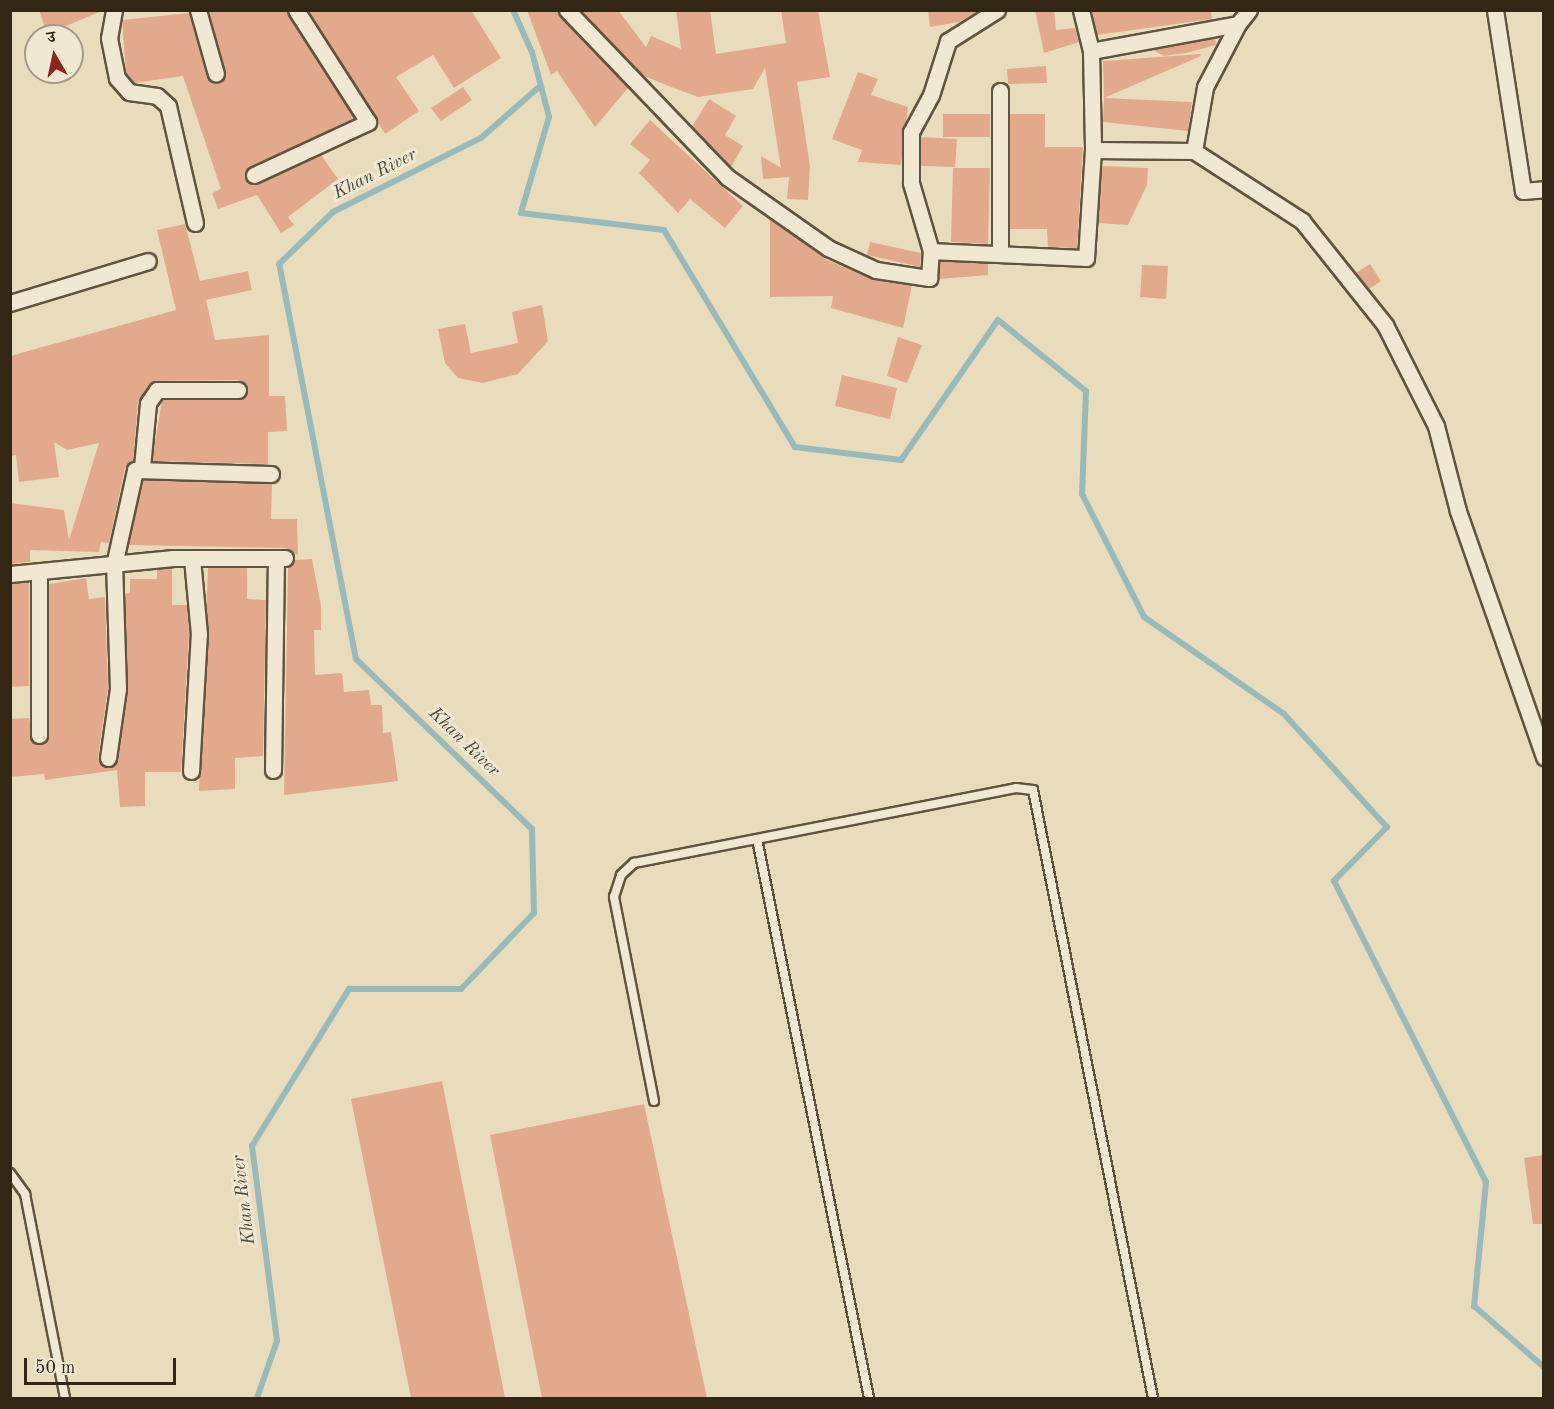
<!DOCTYPE html>
<meta charset="utf-8">
<style>
body{margin:0}
#map{position:relative;width:1554px;height:1409px;overflow:hidden;background:#e9dcbd;font-family:"Old Standard TT","Noto Serif Devanagari",serif}
div>[style]{position:absolute}
.stream>*{height:6px;margin:-3px;padding:0 3px;transform-origin:3px;border-radius:3px;background:#99bab8}
.building>*{inset:0;background:#e3a98d}
.roads{filter:drop-shadow(2px 0 #61543f) drop-shadow(-2px 0 #61543f) drop-shadow(0 2px #61543f) drop-shadow(0 -2px #61543f)}
.lane>*{height:8px;margin:-4px;padding:0 4px;transform-origin:4px;border-radius:4px;background:#f1e8d4}
.street>*{height:15px;margin:-7.5px;padding:0 7.5px;transform-origin:7.5px;border-radius:7.5px;background:#f1e8d4}
span{translate:-50% -50%;white-space:nowrap;text-align:center;line-height:1.15;-webkit-text-stroke:6px #f1e8d4;paint-order:stroke}
.water-label{font-size:18px;color:#4d4b3e;font-style:italic}
.frame{position:absolute;inset:0;border:12px solid #342615;pointer-events:none}
.north{position:absolute;left:24px;top:24px;width:60px;height:60px;box-sizing:border-box;background:#f1e8d4;border:2px solid #a59a88;border-radius:50%;rotate:351deg;font-size:16px;font-weight:700;line-height:24px;text-align:center;color:#342615}
.north::after{content:'';display:block;margin:auto;width:21px;height:27px;background:#8f2418;clip-path:polygon(50% 0,100% 100%,50% 72%,0 100%)}
.scale{position:absolute;left:24px;top:1358px;width:152px;height:27px;box-sizing:border-box;border:3px solid #342615;border-top:0;padding-left:8px;font-size:18px;line-height:21px;white-space:nowrap;color:#342615;-webkit-text-stroke:4px #f1e8d4;paint-order:stroke}
</style>
<div id="map">
<div class="stream">
<div style="left:513px;top:10px;width:46px;rotate:65.7deg"></div>
<div style="left:532px;top:52px;width:67px;rotate:75.3deg"></div>
<div style="left:549px;top:117px;width:100px;rotate:106.3deg"></div>
<div style="left:521px;top:213px;width:144px;rotate:6.8deg"></div>
<div style="left:664px;top:230px;width:253px;rotate:58.9deg"></div>
<div style="left:795px;top:447px;width:107px;rotate:7deg"></div>
<div style="left:901px;top:460px;width:170px;rotate:-55.3deg"></div>
<div style="left:998px;top:320px;width:113px;rotate:38.9deg"></div>
<div style="left:1086px;top:391px;width:103px;rotate:92.2deg"></div>
<div style="left:1082px;top:494px;width:138px;rotate:63.2deg"></div>
<div style="left:1144px;top:617px;width:170px;rotate:34.7deg"></div>
<div style="left:1284px;top:714px;width:153px;rotate:47.7deg"></div>
<div style="left:1387px;top:827px;width:76px;rotate:134.5deg"></div>
<div style="left:1334px;top:881px;width:337px;rotate:63.2deg"></div>
<div style="left:1486px;top:1182px;width:125px;rotate:95.5deg"></div>
<div style="left:1474px;top:1306px;width:93px;rotate:41.1deg"></div>
<div style="left:257px;top:1398px;width:60px;rotate:-70.7deg"></div>
<div style="left:277px;top:1341px;width:197px;rotate:-97.3deg"></div>
<div style="left:252px;top:1146px;width:185px;rotate:-58.3deg"></div>
<div style="left:349px;top:989px;width:112px"></div>
<div style="left:461px;top:989px;width:105px;rotate:-46.2deg"></div>
<div style="left:534px;top:913px;width:84px;rotate:-91.4deg"></div>
<div style="left:532px;top:829px;width:245px;rotate:-136deg"></div>
<div style="left:356px;top:659px;width:402px;rotate:-101deg"></div>
<div style="left:279px;top:264px;width:75px;rotate:-43.9deg"></div>
<div style="left:333px;top:212px;width:165px;rotate:-26.6deg"></div>
<div style="left:481px;top:138px;width:76px;rotate:-41.3deg"></div>
</div>
<div class="building">
<div style="clip-path:polygon(39px 10px,104px 10px,47px 34px)"></div>
<div style="clip-path:polygon(208px 10px,286px 10px,354px 118px,246px 170px,245px 180px,258px 184px,321px 155px,338px 179px,288px 217px,294px 225px,281px 233px,257px 195px,218px 209px,212px 193px,221px 189px,183px 76px,134px 83px,126px 74px,122px 20px,189px 13px,207px 77px,213px 83px,223px 81px,225px 71px)"></div>
<div style="clip-path:polygon(308px 10px,471px 10px,501px 58px,454px 88px,433px 55px,396px 77px,419px 111px,385px 134px)"></div>
<div style="clip-path:polygon(527px 10px,557px 10px,628px 88px,595px 127px,557px 71px,551px 75px)"></div>
<div style="clip-path:polygon(618px 10px,646px 47px,651px 36px,681px 49px,676px 10px,710px 10px,716px 54px,786px 43px,781px 10px,818px 10px,830px 77px,797px 82px,810px 166px,808px 200px,787px 199px,789px 177px,763px 179px,761px 156px,781px 168px,765px 68px,753px 89px,698px 97px,666px 85px,642px 75px,582px 11px)"></div>
<div style="clip-path:polygon(928px 10px,976px 10px,976px 12px,959px 22px,930px 27px)"></div>
<div style="clip-path:polygon(1035px 10px,1054px 10px,1056px 30px,1075px 28px,1079px 42px,1044px 53px)"></div>
<div style="clip-path:polygon(1091px 10px,1211px 10px,1212px 19px,1097px 35px)"></div>
<div style="clip-path:polygon(1215px 38px,1216px 45px,1186px 53px,1164px 56px,1153px 50px)"></div>
<div style="clip-path:polygon(1200px 54px,1201px 56px,1104px 98px,1103px 61px)"></div>
<div style="clip-path:polygon(1046px 66px,1047px 83px,1008px 84px,1007px 69px)"></div>
<div style="clip-path:polygon(858px 72px,878px 79px,871px 95px,908px 107px,901px 165px,858px 162px,862px 150px,832px 139px)"></div>
<div style="clip-path:polygon(463px 87px,472px 100px,441px 121px,431px 108px)"></div>
<div style="clip-path:polygon(1104px 98px,1192px 102px,1188px 131px,1103px 122px)"></div>
<div style="clip-path:polygon(709px 99px,736px 116px,725px 135px,743px 146px,731px 167px,692px 127px)"></div>
<div style="clip-path:polygon(943px 114px,990px 114px,990px 137px,943px 137px)"></div>
<div style="clip-path:polygon(1010px 114px,1045px 114px,1045px 147px,1083px 147px,1077px 248px,1048px 247px,1047px 229px,1010px 229px)"></div>
<div style="clip-path:polygon(650px 120px,743px 206px,725px 228px,690px 199px,678px 213px,639px 173px,650px 160px,630px 144px)"></div>
<div style="clip-path:polygon(921px 137px,957px 139px,955px 167px,921px 166px)"></div>
<div style="clip-path:polygon(1102px 166px,1148px 168px,1147px 185px,1128px 225px,1098px 223px)"></div>
<div style="clip-path:polygon(953px 168px,990px 168px,988px 244px,951px 242px)"></div>
<div style="clip-path:polygon(770px 219px,827px 260px,874px 280px,912px 285px,903px 328px,831px 308px,833px 296px,770px 297px)"></div>
<div style="clip-path:polygon(185px 224px,200px 281px,248px 271px,252px 290px,206px 300px,215px 340px,269px 335px,269px 396px,285px 396px,287px 431px,268px 432px,268px 464px,152px 461px,162px 400px,238px 400px,248px 391px,238px 380px,153px 381px,138px 402px,133px 461px,125px 468px,109px 543px,101px 542px,99px 552px,30px 550px,30px 562px,10px 564px,10px 503px,64px 510px,69px 540px,99px 443px,67px 450px,54px 442px,59px 477px,19px 482px,16px 455px,10px 456px,10px 356px,176px 310px,157px 230px)"></div>
<div style="clip-path:polygon(870px 242px,921px 253px,920px 267px,867px 255px)"></div>
<div style="clip-path:polygon(940px 261px,988px 263px,988px 275px,939px 279px)"></div>
<div style="clip-path:polygon(1370px 264px,1381px 281px,1369px 289px,1356px 273px)"></div>
<div style="clip-path:polygon(1142px 265px,1168px 266px,1166px 299px,1140px 297px)"></div>
<div style="clip-path:polygon(542px 305px,548px 341px,518px 374px,483px 383px,458px 378px,445px 363px,438px 329px,465px 324px,471px 353px,518px 343px,512px 312px)"></div>
<div style="clip-path:polygon(898px 337px,922px 345px,907px 383px,887px 376px)"></div>
<div style="clip-path:polygon(842px 375px,897px 388px,890px 419px,835px 406px)"></div>
<div style="clip-path:polygon(143px 480px,272px 484px,271px 519px,297px 519px,298px 555px,285px 548px,128px 545px)"></div>
<div style="clip-path:polygon(312px 559px,321px 606px,321px 630px,314px 630px,315px 675px,342px 673px,344px 692px,369px 690px,371px 705px,382px 705px,383px 733px,391px 732px,398px 781px,284px 795px,288px 567px,294px 560px)"></div>
<div style="clip-path:polygon(172px 568px,172px 605px,187px 605px,189px 634px,181px 772px,145px 772px,145px 806px,120px 807px,117px 770px,45px 780px,44px 774px,10px 777px,10px 719px,29px 718px,35px 744px,43px 744px,49px 736px,49px 584px,86px 578px,89px 599px,105px 597px,108px 688px,98px 757px,102px 765px,111px 767px,118px 759px,128px 690px,125px 594px,130px 593px,130px 579px,157px 579px,157px 569px)"></div>
<div style="clip-path:polygon(208px 568px,247px 568px,247px 599px,266px 600px,263px 756px,235px 758px,235px 789px,199px 791px)"></div>
<div style="clip-path:polygon(29px 582px,29px 686px,10px 687px,10px 584px)"></div>
<div style="clip-path:polygon(442px 1081px,505px 1398px,411px 1398px,351px 1099px)"></div>
<div style="clip-path:polygon(644px 1104px,707px 1398px,542px 1398px,490px 1135px)"></div>
<div style="clip-path:polygon(1544px 1155px,1544px 1224px,1533px 1224px,1524px 1158px)"></div>
</div>
<div class="roads">
<div class="lane">
<div style="left:757px;top:839px;width:570px;rotate:78.67deg"></div>
<div style="left:654px;top:1101px;width:208px;rotate:-101.1deg"></div>
<div style="left:614px;top:897px;width:23px;rotate:-72deg"></div>
<div style="left:621px;top:875px;width:18px;rotate:-43deg"></div>
<div style="left:634px;top:863px;width:389px;rotate:-11.1deg"></div>
<div style="left:1016px;top:788px;width:17px;rotate:7deg"></div>
<div style="left:1033px;top:790px;width:620px;rotate:78.84deg"></div>
<div style="left:10px;top:1173px;width:26px;rotate:54deg"></div>
<div style="left:25px;top:1194px;width:208px;rotate:78.9deg"></div>
</div>
<div class="street">
<div style="left:114px;top:10px;width:28px;rotate:100deg"></div>
<div style="left:109px;top:38px;width:41px;rotate:78.7deg"></div>
<div style="left:117px;top:78px;width:18px;rotate:49deg"></div>
<div style="left:129px;top:92px;width:28px;rotate:8deg"></div>
<div style="left:157px;top:96px;width:15px;rotate:42deg"></div>
<div style="left:168px;top:106px;width:120px;rotate:77deg"></div>
<div style="left:198px;top:10px;width:66px;rotate:74.3deg"></div>
<div style="left:567px;top:10px;width:231px;rotate:46.2deg"></div>
<div style="left:727px;top:177px;width:123px;rotate:35.1deg"></div>
<div style="left:828px;top:248px;width:53px;rotate:24.6deg"></div>
<div style="left:876px;top:270px;width:54px;rotate:8.6deg"></div>
<div style="left:929px;top:278px;width:27px;rotate:-86deg"></div>
<div style="left:931px;top:251px;width:155px;rotate:2.6deg"></div>
<div style="left:1086px;top:258px;width:108px;rotate:-86.3deg"></div>
<div style="left:1093px;top:150px;width:101px;rotate:0.6deg"></div>
<div style="left:1194px;top:151px;width:65px;rotate:-80.2deg"></div>
<div style="left:1205px;top:87px;width:71px;rotate:-62.4deg"></div>
<div style="left:1081px;top:10px;width:42px;rotate:76.3deg"></div>
<div style="left:1091px;top:51px;width:149px;rotate:-10.4deg"></div>
<div style="left:1238px;top:24px;width:18px;rotate:-52deg"></div>
<div style="left:1495px;top:10px;width:183px;rotate:81.2deg"></div>
<div style="left:1523px;top:191px;width:21px;rotate:-5deg"></div>
<div style="left:1091px;top:51px;width:99px;rotate:88.8deg"></div>
<div style="left:1000px;top:91px;width:163px;rotate:90deg"></div>
<div style="left:1194px;top:151px;width:129px;rotate:32.9deg"></div>
<div style="left:1302px;top:221px;width:133px;rotate:51.4deg"></div>
<div style="left:1385px;top:325px;width:113px;rotate:63.2deg"></div>
<div style="left:1436px;top:426px;width:88px;rotate:75.5deg"></div>
<div style="left:1458px;top:511px;width:261px;rotate:70.7deg"></div>
<div style="left:254px;top:175px;width:126px;rotate:-24.9deg"></div>
<div style="left:368px;top:122px;width:133px;rotate:-122.7deg"></div>
<div style="left:931px;top:251px;width:71px;rotate:-106.4deg"></div>
<div style="left:911px;top:183px;width:51px;rotate:-90deg"></div>
<div style="left:911px;top:132px;width:42px;rotate:-61.6deg"></div>
<div style="left:931px;top:95px;width:57px;rotate:-72.5deg"></div>
<div style="left:948px;top:41px;width:58px;rotate:-32.3deg"></div>
<div style="left:10px;top:303px;width:144px;rotate:-16.9deg"></div>
<div style="left:142px;top:467px;width:64px;rotate:-84.6deg"></div>
<div style="left:148px;top:403px;width:16px;rotate:-55deg"></div>
<div style="left:157px;top:390px;width:81px"></div>
<div style="left:10px;top:574px;width:164px;rotate:-5.6deg"></div>
<div style="left:173px;top:558px;width:112px"></div>
<div style="left:39px;top:735px;width:163px;rotate:-90deg"></div>
<div style="left:108px;top:758px;width:70px;rotate:-81.8deg"></div>
<div style="left:118px;top:689px;width:124px;rotate:-91.8deg"></div>
<div style="left:114px;top:565px;width:97px;rotate:-77.5deg"></div>
<div style="left:135px;top:470px;width:136px;rotate:1.7deg"></div>
<div style="left:273px;top:770px;width:212px;rotate:-89.2deg"></div>
<div style="left:191px;top:771px;width:137px;rotate:-86.7deg"></div>
<div style="left:199px;top:634px;width:76px;rotate:-95.3deg"></div>
</div>
</div>
<div class="water-label">
<span style="left:375px;top:174px;rotate:-27deg">Khan River</span>
<span style="left:464px;top:742px;rotate:44deg">Khan River</span>
<span style="left:244px;top:1200px;rotate:-97deg">Khan River</span>
</div>
<div class="frame"></div>
<div class="north">उ</div>
<div class="scale">50 m</div>
</div>
